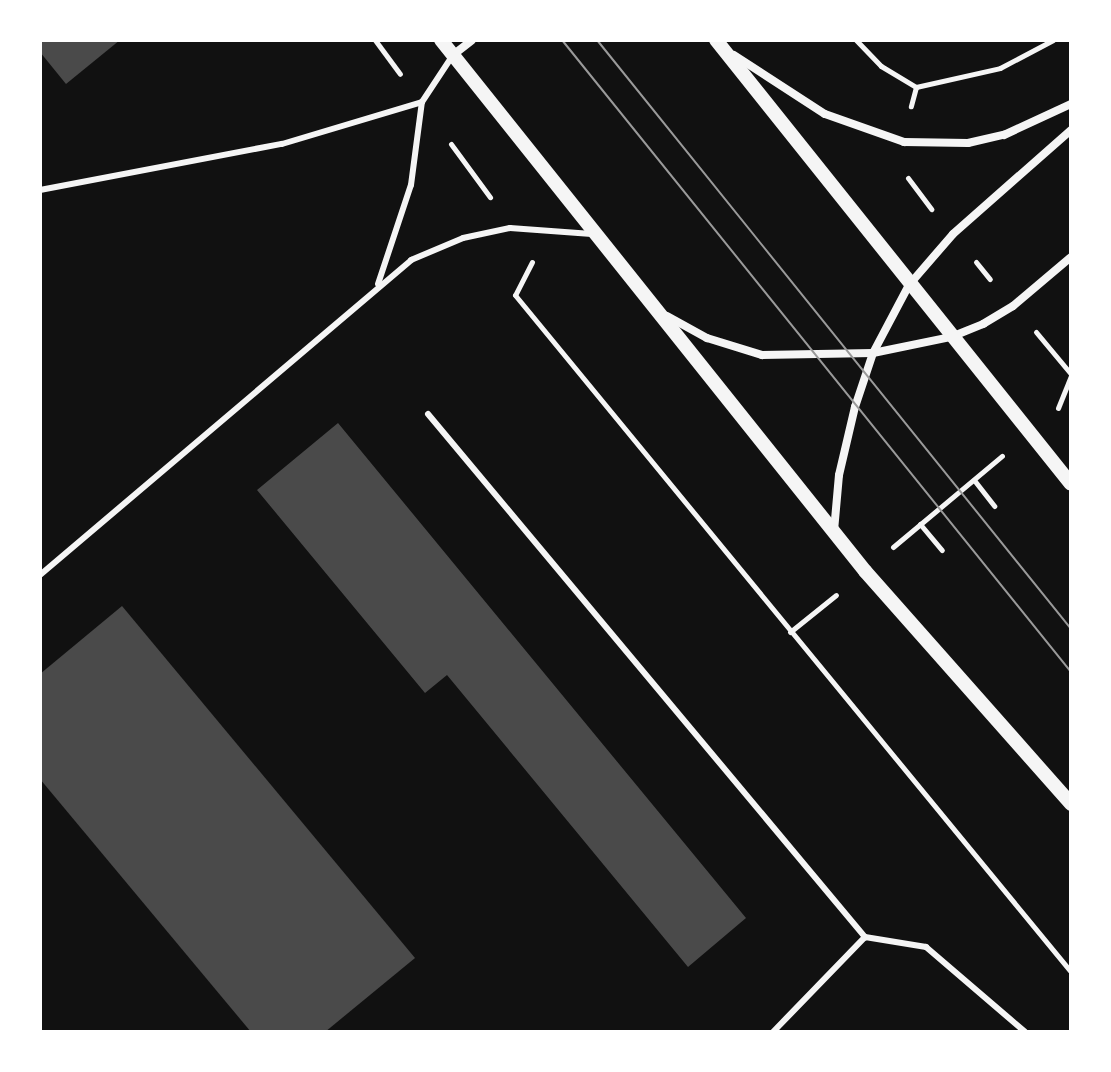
<!DOCTYPE html>
<style>
body{margin:0}
#map{position:relative;width:1111px;height:1072px;overflow:hidden;background:#111;font-family:Karla,sans-serif}
div>[style]{position:absolute}
.building>*{inset:0;background:#4a4a4a}
.path>*{height:5px;margin:-2.5px;padding:0 2.5px;transform-origin:2.5px;border-radius:2.5px;background:#f5f5f5}
.service>*{height:6px;margin:-3px;padding:0 3px;transform-origin:3px;border-radius:3px;background:#f5f5f5}
.minor>*{height:8px;margin:-4px;padding:0 4px;transform-origin:4px;border-radius:4px;background:#f5f5f5}
.tertiary>*{height:14px;margin:-7px;padding:0 7px;transform-origin:7px;border-radius:7px;background:#f5f5f5}
.tram>*{height:2px;margin:-1px;padding:0 1px;transform-origin:1px;border-radius:1px;background:#9a9a9a}
span{translate:-50% -50%;white-space:nowrap;text-align:center;line-height:1.15;-webkit-text-stroke:6px #fff;paint-order:stroke}
.frame{position:absolute;inset:0;border:42px solid #fff;pointer-events:none}
</style>
<div id="map">
<div class="building">
<div style="clip-path:polygon(40px 40px,120px 40px,66px 84px,40px 52px)"></div>
<div style="clip-path:polygon(338px 423px,746px 918px,688px 967px,447px 675px,425px 693px,257px 490px)"></div>
<div style="clip-path:polygon(122px 606px,415px 958px,325px 1032px,251px 1032px,40px 779px,40px 674px)"></div>
</div>
<div class="path">
<div style="left:375px;top:40px;width:42px;rotate:53.7deg"></div>
<div style="left:856px;top:40px;width:36px;rotate:46deg"></div>
<div style="left:881px;top:66px;width:41px;rotate:31deg"></div>
<div style="left:916px;top:87px;width:20px;rotate:105deg"></div>
<div style="left:916px;top:87px;width:86px;rotate:-12.7deg"></div>
<div style="left:1000px;top:68px;width:60px;rotate:-27.8deg"></div>
<div style="left:451px;top:144px;width:66px;rotate:53.7deg"></div>
<div style="left:908px;top:178px;width:39px;rotate:53deg"></div>
<div style="left:532px;top:262px;width:37px;rotate:117deg"></div>
<div style="left:515px;top:295px;width:876px;rotate:50.6deg"></div>
<div style="left:976px;top:262px;width:22px;rotate:51deg"></div>
<div style="left:1036px;top:332px;width:55px;rotate:50.2deg"></div>
<div style="left:1058px;top:408px;width:35px;rotate:-68deg"></div>
<div style="left:974px;top:480px;width:33px;rotate:52deg"></div>
<div style="left:920px;top:524px;width:34px;rotate:50deg"></div>
<div style="left:893px;top:547px;width:142px;rotate:-39.9deg"></div>
<div style="left:790px;top:632px;width:59px;rotate:-38.8deg"></div>
</div>
<div class="service">
<div style="left:40px;top:190px;width:246px;rotate:-10.8deg"></div>
<div style="left:282px;top:144px;width:146px;rotate:-16.7deg"></div>
<div style="left:378px;top:284px;width:104px;rotate:-71.6deg"></div>
<div style="left:411px;top:185px;width:84px;rotate:-82.5deg"></div>
<div style="left:422px;top:102px;width:56px;rotate:-56.6deg"></div>
<div style="left:428px;top:414px;width:682px;rotate:50.12deg"></div>
<div style="left:865px;top:937px;width:62px;rotate:9.3deg"></div>
<div style="left:926px;top:947px;width:130px;rotate:40.6deg"></div>
<div style="left:40px;top:575px;width:487px;rotate:-40.3deg"></div>
<div style="left:411px;top:260px;width:56px;rotate:-22.9deg"></div>
<div style="left:463px;top:238px;width:48px;rotate:-12deg"></div>
<div style="left:510px;top:228px;width:82px;rotate:4.2deg"></div>
<div style="left:773px;top:1032px;width:132px;rotate:-45.9deg"></div>
</div>
<div class="minor">
<div style="left:453px;top:55px;width:24px;rotate:-38deg"></div>
<div style="left:734px;top:55px;width:108px;rotate:33deg"></div>
<div style="left:825px;top:114px;width:84px;rotate:19.5deg"></div>
<div style="left:904px;top:142px;width:64px;rotate:0.9deg"></div>
<div style="left:968px;top:143px;width:37px;rotate:-13deg"></div>
<div style="left:1004px;top:135px;width:74px;rotate:-24.8deg"></div>
<div style="left:667px;top:316px;width:46px;rotate:28.8deg"></div>
<div style="left:707px;top:338px;width:58px;rotate:17.2deg"></div>
<div style="left:762px;top:355px;width:111px;rotate:-1deg"></div>
<div style="left:873px;top:353px;width:80px;rotate:-11.6deg"></div>
<div style="left:951px;top:337px;width:35px;rotate:-22deg"></div>
<div style="left:983px;top:324px;width:35px;rotate:-31deg"></div>
<div style="left:1013px;top:306px;width:76px;rotate:-40.2deg"></div>
<div style="left:834px;top:531px;width:56px;rotate:-84.9deg"></div>
<div style="left:839px;top:475px;width:70px;rotate:-76.8deg"></div>
<div style="left:855px;top:407px;width:57px;rotate:-71.6deg"></div>
<div style="left:873px;top:353px;width:77px;rotate:-62.1deg"></div>
<div style="left:909px;top:285px;width:67px;rotate:-49.2deg"></div>
<div style="left:953px;top:234px;width:157px;rotate:-41.4deg"></div>
</div>
<div class="tertiary">
<div style="left:441px;top:40px;width:680px;rotate:51.39deg"></div>
<div style="left:865px;top:571px;width:311px;rotate:48.5deg"></div>
<div style="left:716px;top:40px;width:568px;rotate:51.36deg"></div>
</div>
<div class="tram">
<div style="left:562px;top:40px;width:811px;rotate:51.15deg"></div>
<div style="left:597px;top:40px;width:756px;rotate:51.17deg"></div>
</div>
<div class="frame"></div>
</div>
